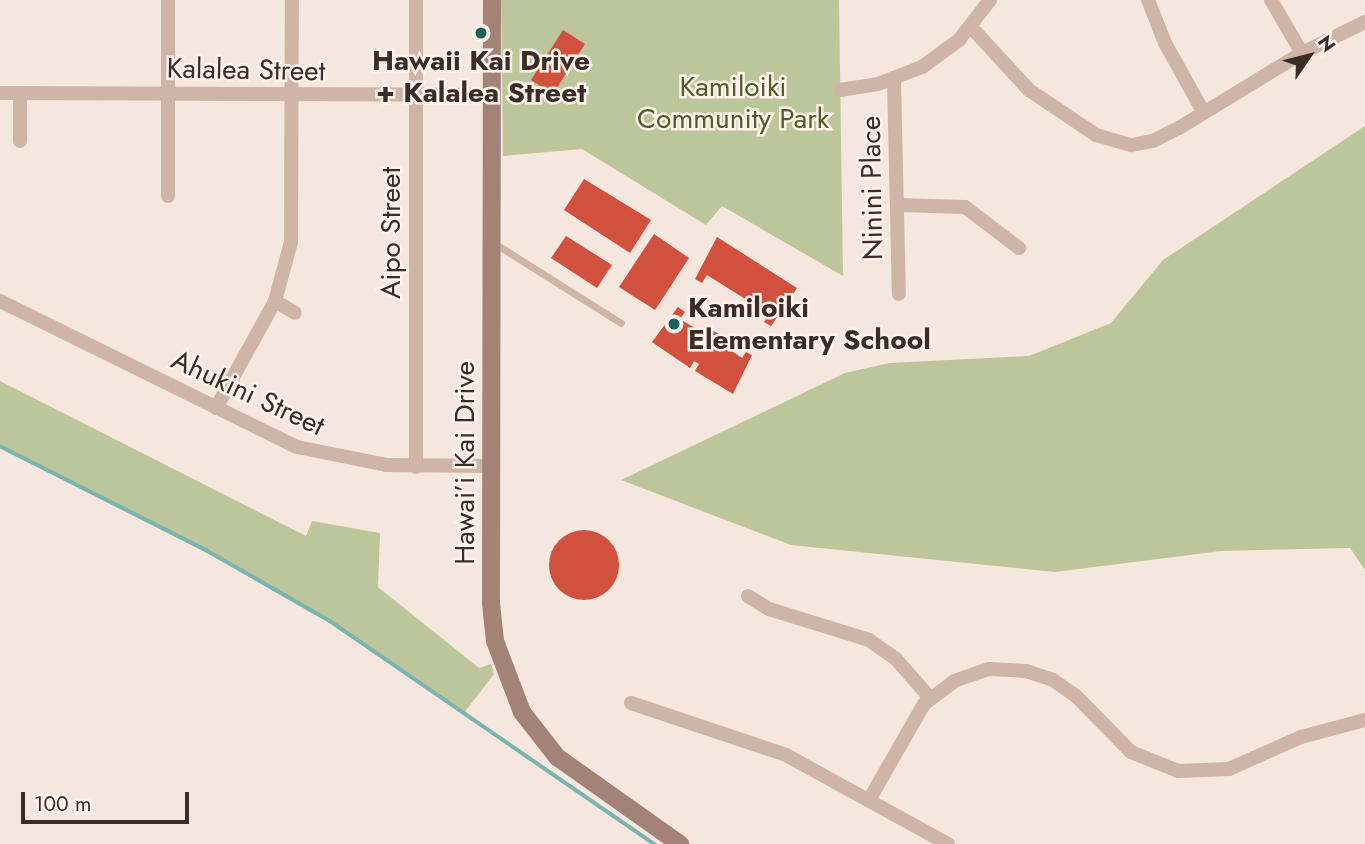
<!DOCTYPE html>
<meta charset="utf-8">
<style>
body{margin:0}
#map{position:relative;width:1365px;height:844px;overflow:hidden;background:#f5e7dd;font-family:Jost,sans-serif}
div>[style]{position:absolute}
.green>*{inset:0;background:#bdc69b}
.stream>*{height:3.5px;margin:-1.75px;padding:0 1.75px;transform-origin:1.75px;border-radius:1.75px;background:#79b5b0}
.building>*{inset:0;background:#d2503e}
.round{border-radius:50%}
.service>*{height:7px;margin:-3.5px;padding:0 3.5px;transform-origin:3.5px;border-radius:3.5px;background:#cfb5a7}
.minor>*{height:14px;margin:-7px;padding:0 7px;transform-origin:7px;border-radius:7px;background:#cfb5a7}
.secondary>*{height:18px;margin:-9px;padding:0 9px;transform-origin:9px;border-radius:9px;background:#a38378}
.dots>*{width:19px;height:19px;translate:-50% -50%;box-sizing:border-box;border:4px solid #fcf2ea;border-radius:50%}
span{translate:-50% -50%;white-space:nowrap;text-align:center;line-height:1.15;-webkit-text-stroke:5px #fcf2ea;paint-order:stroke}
.poi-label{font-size:28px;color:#3b2c28;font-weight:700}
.left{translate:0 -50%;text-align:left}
.street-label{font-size:28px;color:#3b2c28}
.park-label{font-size:28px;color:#505c29}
.north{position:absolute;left:1274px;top:21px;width:70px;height:70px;-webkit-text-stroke:5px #fcf2ea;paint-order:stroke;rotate:55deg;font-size:19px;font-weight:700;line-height:28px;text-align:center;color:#3b2c28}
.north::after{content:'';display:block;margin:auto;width:24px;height:32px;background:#3b2c28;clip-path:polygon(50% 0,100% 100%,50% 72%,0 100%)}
.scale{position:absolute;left:21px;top:792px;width:168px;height:32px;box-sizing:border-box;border:4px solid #3b2c28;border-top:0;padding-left:9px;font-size:21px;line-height:24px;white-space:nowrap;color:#3b2c28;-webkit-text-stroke:5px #fcf2ea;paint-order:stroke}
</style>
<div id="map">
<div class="green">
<div style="clip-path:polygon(501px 0,839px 0,843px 276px,722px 206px,706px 225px,582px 149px,503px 156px)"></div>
<div style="clip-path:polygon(1365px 126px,1365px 570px,1350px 548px,1221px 551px,1055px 572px,791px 545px,621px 480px,845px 373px,889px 363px,1029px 356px,1111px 323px,1163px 260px)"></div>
<div style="clip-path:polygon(0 381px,306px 536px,312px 521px,380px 533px,378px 587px,479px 668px,491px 664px,494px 674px,464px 713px,330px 621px,206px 550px,0 446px)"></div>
</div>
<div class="stream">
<div style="left:0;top:446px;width:231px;rotate:26.8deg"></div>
<div style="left:206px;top:550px;width:143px;rotate:29.8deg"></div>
<div style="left:330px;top:621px;width:394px;rotate:34.5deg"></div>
</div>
<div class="building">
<div style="clip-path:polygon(563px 30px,585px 44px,553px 94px,531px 80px)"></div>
<div style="clip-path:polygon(584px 179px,651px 220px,630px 253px,564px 210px)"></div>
<div style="clip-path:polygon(654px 234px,689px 258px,655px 310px,619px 287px)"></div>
<div style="clip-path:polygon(566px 236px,612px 265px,597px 288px,551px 258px)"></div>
<div style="clip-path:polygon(717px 237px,797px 288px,771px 326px,764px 322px,769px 314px,707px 275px,702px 283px,695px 279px)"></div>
<div style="clip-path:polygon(678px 307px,685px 312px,680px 319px,708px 336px,712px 330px,719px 334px,715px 340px,742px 358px,746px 352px,752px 355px,733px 394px,695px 371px,699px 364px,694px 361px,690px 368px,652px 342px)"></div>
<div class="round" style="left:549px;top:530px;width:70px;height:70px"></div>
</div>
<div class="service">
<div style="left:494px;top:243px;width:150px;rotate:32.2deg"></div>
</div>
<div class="minor">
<div style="left:168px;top:0;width:196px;rotate:90deg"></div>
<div style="left:416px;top:0;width:467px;rotate:90deg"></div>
<div style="left:1148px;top:0;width:46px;rotate:68.4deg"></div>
<div style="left:1165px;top:43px;width:80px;rotate:60.9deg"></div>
<div style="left:1271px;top:0;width:61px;rotate:59.7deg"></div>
<div style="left:971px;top:27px;width:86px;rotate:47.4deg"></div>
<div style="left:1029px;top:90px;width:81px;rotate:33.9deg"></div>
<div style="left:1096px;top:135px;width:37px;rotate:16deg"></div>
<div style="left:1132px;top:145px;width:21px;rotate:-11deg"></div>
<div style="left:1153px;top:141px;width:29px;rotate:-27deg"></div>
<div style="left:1179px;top:128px;width:144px;rotate:-31.4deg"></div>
<div style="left:1302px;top:53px;width:70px;rotate:-26.2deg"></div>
<div style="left:894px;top:80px;width:214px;rotate:88.7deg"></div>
<div style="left:840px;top:90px;width:38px;rotate:-9deg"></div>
<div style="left:878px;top:84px;width:47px;rotate:-21.1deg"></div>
<div style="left:922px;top:67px;width:46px;rotate:-36.1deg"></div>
<div style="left:959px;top:40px;width:51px;rotate:-52.2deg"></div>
<div style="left:0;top:93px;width:492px;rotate:0.2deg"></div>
<div style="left:20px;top:94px;width:47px;rotate:90deg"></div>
<div style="left:898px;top:205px;width:67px;rotate:1.7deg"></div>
<div style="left:965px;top:207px;width:68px;rotate:37.2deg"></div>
<div style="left:0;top:301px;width:331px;rotate:26.2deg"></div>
<div style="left:297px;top:447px;width:91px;rotate:11.4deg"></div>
<div style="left:386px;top:465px;width:105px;rotate:0.5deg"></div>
<div style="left:275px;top:301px;width:23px;rotate:31deg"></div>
<div style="left:216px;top:408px;width:122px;rotate:-61.1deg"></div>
<div style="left:275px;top:301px;width:61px;rotate:-74.8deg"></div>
<div style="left:291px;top:242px;width:242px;rotate:-89.8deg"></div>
<div style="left:748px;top:596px;width:25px;rotate:32deg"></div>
<div style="left:769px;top:609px;width:105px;rotate:17.2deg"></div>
<div style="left:869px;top:640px;width:33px;rotate:35deg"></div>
<div style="left:896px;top:659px;width:52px;rotate:48.9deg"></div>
<div style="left:631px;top:703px;width:163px;rotate:18.5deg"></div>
<div style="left:786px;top:755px;width:185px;rotate:28.8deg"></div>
<div style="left:869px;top:800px;width:111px;rotate:-60.2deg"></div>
<div style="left:924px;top:704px;width:38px;rotate:-37deg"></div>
<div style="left:954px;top:681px;width:37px;rotate:-19deg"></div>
<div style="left:989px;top:669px;width:37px;rotate:3deg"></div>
<div style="left:1026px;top:671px;width:28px;rotate:18deg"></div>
<div style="left:1053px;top:680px;width:28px;rotate:35deg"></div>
<div style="left:1076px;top:696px;width:78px;rotate:45.5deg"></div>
<div style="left:1131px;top:752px;width:51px;rotate:22deg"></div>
<div style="left:1178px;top:771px;width:51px;rotate:-2.2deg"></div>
<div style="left:1229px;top:769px;width:79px;rotate:-24deg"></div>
<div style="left:1301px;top:737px;width:66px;rotate:-14.9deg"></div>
</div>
<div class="secondary">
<div style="left:492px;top:0;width:603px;rotate:90.1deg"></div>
<div style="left:491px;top:603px;width:38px;rotate:84deg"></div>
<div style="left:495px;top:641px;width:76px;rotate:69.2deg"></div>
<div style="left:522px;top:712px;width:57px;rotate:52.1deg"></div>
<div style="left:557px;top:757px;width:151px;rotate:35.3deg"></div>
</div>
<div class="dots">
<div style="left:481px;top:33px;background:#19615d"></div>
<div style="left:674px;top:324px;background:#19615d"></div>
</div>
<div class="poi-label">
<span style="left:481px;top:77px">Hawaii Kai Drive<br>+ Kalalea Street</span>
<span class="left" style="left:688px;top:324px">Kamiloiki<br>Elementary School</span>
</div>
<div class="street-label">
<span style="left:246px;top:70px;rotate:1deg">Kalalea Street</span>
<span style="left:872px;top:188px;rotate:-91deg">Ninini Place</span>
<span style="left:391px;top:233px;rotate:-90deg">Aipo Street</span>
<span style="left:248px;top:393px;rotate:25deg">Ahukini Street</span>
<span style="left:465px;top:463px;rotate:-90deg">Hawai’i Kai Drive</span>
</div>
<div class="park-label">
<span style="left:733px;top:103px">Kamiloiki<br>Community Park</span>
</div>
<div class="north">N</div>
<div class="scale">100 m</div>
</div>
